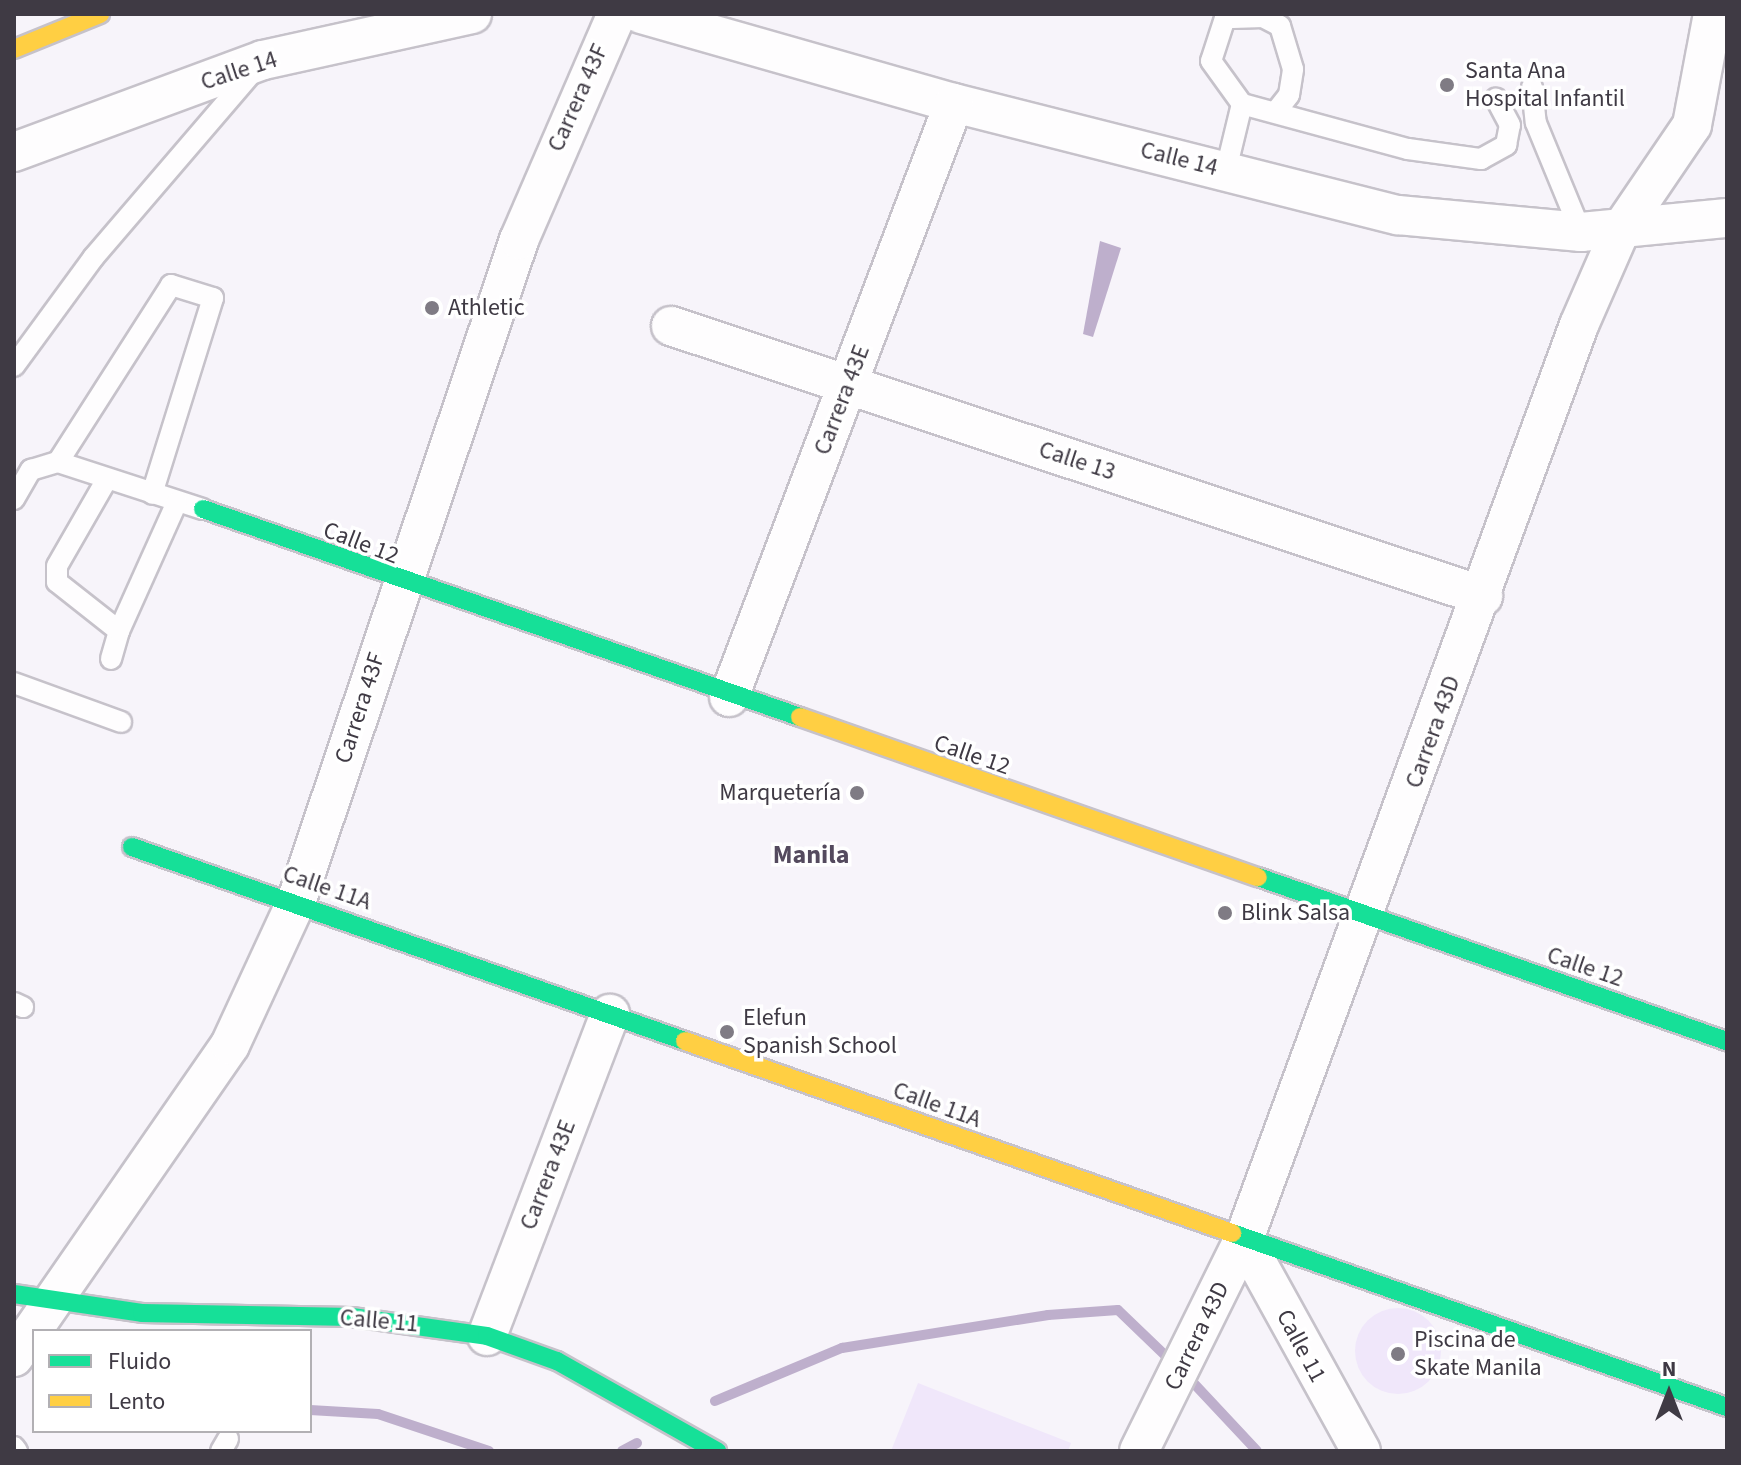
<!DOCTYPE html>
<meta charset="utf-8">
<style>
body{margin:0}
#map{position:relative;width:1741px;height:1465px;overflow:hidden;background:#f7f4fa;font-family:"Source Sans 3",sans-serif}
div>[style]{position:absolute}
.green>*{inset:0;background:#f0e7fa}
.round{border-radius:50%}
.water>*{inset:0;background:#beafcc}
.stream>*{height:10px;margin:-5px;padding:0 5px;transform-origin:5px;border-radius:5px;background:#beafcc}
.roads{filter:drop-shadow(2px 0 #c6c2ca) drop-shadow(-2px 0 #c6c2ca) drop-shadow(0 2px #c6c2ca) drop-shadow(0 -2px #c6c2ca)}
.lane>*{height:20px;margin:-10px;padding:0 10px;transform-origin:10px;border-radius:10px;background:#fefdfe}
.street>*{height:38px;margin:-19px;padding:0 19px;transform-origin:19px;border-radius:19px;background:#fefdfe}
.fast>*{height:18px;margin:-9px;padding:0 9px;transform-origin:9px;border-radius:9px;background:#16e098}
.slow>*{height:18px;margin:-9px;padding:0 9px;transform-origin:9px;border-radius:9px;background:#ffcf43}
.dots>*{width:22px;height:22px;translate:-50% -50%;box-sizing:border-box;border:4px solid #fff;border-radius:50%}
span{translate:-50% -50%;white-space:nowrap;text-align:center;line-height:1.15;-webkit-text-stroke:7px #fff;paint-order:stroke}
.street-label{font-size:24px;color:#3f3a44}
.poi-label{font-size:24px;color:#3f3a44}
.left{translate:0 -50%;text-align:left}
.right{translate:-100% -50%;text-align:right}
.neighbourhood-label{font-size:26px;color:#544a5e;font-weight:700}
.frame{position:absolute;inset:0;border:16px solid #3f3a44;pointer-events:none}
.legend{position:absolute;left:32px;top:1329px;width:280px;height:104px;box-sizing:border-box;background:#fff;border:2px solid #b2b0b4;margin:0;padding:10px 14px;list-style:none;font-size:24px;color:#3f3a44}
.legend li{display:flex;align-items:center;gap:16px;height:40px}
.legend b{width:40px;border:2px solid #b2b0b4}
.north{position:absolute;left:1629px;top:1353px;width:80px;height:80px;-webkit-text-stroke:6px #fff;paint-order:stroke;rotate:0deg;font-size:22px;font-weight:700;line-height:32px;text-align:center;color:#3f3a44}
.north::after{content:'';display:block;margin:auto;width:28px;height:36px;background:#3f3a44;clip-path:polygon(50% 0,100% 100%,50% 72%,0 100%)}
</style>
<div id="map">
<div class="green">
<div class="round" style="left:1355px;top:1308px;width:86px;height:86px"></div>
<div style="clip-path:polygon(918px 1383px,1071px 1443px,1068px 1451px,891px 1451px)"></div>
</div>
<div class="water">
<div style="clip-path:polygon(1100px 241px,1121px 248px,1093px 337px,1083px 334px)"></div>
</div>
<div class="stream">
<div style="left:1185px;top:1374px;width:105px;rotate:46.9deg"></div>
<div style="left:715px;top:1401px;width:138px;rotate:-22.7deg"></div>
<div style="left:842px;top:1348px;width:209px;rotate:-9.1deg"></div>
<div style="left:1048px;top:1315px;width:70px;rotate:-4.1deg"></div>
<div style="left:1118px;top:1310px;width:76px;rotate:43.9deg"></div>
<div style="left:310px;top:1410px;width:68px;rotate:3.4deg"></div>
<div style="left:378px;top:1414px;width:117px;rotate:18.4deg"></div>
<div style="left:622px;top:1451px;width:17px;rotate:-28deg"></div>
</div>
<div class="roads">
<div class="lane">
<div style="left:1532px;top:87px;width:36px;rotate:84deg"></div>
<div style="left:1536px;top:123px;width:118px;rotate:67.6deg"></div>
<div style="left:1278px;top:109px;width:18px;rotate:-52deg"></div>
<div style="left:1289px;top:95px;width:26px;rotate:-81deg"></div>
<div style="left:1293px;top:69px;width:45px;rotate:-106.8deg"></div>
<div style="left:1280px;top:26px;width:19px;rotate:-152deg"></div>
<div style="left:1263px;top:17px;width:38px;rotate:178deg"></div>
<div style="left:1225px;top:18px;width:45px;rotate:108deg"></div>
<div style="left:1211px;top:61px;width:53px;rotate:54.2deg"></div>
<div style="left:1242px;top:104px;width:172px;rotate:15.2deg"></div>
<div style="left:1408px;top:149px;width:74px;rotate:7.8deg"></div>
<div style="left:1481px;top:159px;width:29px;rotate:-29deg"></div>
<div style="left:1506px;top:145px;width:20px;rotate:-79deg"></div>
<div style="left:1510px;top:125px;width:30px;rotate:-118deg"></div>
<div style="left:1226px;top:170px;width:68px;rotate:-76.4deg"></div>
<div style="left:14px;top:366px;width:134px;rotate:-53.8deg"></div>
<div style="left:93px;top:258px;width:249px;rotate:-49.4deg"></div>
<div style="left:58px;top:462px;width:210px;rotate:-57.4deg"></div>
<div style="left:171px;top:285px;width:44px;rotate:17.2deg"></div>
<div style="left:213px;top:298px;width:205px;rotate:107.3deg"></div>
<div style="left:107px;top:479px;width:100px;rotate:119.9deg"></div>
<div style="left:57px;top:566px;width:16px;rotate:90deg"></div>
<div style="left:57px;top:582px;width:79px;rotate:38.3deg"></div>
<div style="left:119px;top:631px;width:29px;rotate:106deg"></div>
<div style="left:14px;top:499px;width:34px;rotate:-60deg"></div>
<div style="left:31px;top:470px;width:28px;rotate:-17deg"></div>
<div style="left:58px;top:462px;width:152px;rotate:18deg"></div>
<div style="left:119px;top:631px;width:141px;rotate:-65.8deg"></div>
<div style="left:14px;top:683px;width:114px;rotate:20deg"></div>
<div style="left:14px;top:1003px;width:10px;rotate:24deg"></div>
<div style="left:14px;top:1447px;width:5px;rotate:53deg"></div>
<div style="left:221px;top:1451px;width:14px;rotate:-60deg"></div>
</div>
<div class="street">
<div style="left:641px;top:14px;width:325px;rotate:15.9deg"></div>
<div style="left:954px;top:103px;width:458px;rotate:14.2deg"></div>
<div style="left:1398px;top:215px;width:184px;rotate:5.3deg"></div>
<div style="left:1581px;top:232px;width:147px;rotate:-5.5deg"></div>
<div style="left:14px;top:152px;width:265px;rotate:-20.3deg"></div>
<div style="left:263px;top:60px;width:214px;rotate:-12.4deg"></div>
<div style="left:671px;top:326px;width:856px;rotate:18.39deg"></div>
<div style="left:729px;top:697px;width:635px;rotate:-69.25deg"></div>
<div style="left:1244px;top:1239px;width:242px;rotate:61.1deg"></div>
<div style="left:487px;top:1336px;width:345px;rotate:-69.1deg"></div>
<div style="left:14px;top:1357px;width:379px;rotate:-55.3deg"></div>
<div style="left:230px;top:1045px;width:157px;rotate:-65.2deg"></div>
<div style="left:296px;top:902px;width:699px;rotate:-71.38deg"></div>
<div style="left:519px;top:240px;width:246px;rotate:-66.6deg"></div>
<div style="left:1139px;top:1451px;width:237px;rotate:-63.7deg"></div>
<div style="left:1244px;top:1239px;width:973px;rotate:-69.87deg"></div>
<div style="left:1579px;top:325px;width:103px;rotate:-66.4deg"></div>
<div style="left:1620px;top:231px;width:128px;rotate:-55.8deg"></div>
<div style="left:1692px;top:125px;width:113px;rotate:-79.3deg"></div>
</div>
<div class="fast">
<div style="left:203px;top:509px;width:632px;rotate:19.21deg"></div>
<div style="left:132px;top:847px;width:586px;rotate:19.33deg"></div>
<div style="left:1258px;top:877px;width:497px;rotate:19.3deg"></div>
<div style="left:1232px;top:1233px;width:525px;rotate:19.37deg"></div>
<div style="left:14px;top:1294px;width:129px;rotate:8.4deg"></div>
<div style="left:142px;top:1313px;width:210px;rotate:1.1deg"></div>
<div style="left:352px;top:1317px;width:136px;rotate:8deg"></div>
<div style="left:487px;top:1336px;width:74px;rotate:19.7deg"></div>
<div style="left:557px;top:1361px;width:184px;rotate:29.4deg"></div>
</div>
<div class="slow">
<div style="left:14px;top:49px;width:93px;rotate:-22.1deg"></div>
<div style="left:800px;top:717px;width:485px;rotate:19.3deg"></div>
<div style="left:685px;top:1041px;width:580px;rotate:19.34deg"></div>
</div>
</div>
<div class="dots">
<div style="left:1447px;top:85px;background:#7f7b84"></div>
<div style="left:432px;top:308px;background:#7f7b84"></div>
<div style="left:857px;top:793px;background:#7f7b84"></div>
<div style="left:1225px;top:913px;background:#7f7b84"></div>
<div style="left:727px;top:1032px;background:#7f7b84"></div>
<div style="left:1398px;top:1354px;background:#7f7b84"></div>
</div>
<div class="street-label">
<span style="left:239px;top:71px;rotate:-18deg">Calle 14</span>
<span style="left:578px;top:98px;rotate:-66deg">Carrera 43F</span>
<span style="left:1179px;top:159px;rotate:14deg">Calle 14</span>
<span style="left:842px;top:400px;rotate:-69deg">Carrera 43E</span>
<span style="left:1077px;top:461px;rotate:18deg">Calle 13</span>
<span style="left:361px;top:543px;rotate:21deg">Calle 12</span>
<span style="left:360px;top:708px;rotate:-72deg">Carrera 43F</span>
<span style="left:1433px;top:732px;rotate:-70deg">Carrera 43D</span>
<span style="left:972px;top:755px;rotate:19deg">Calle 12</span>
<span style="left:327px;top:888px;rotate:19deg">Calle 11A</span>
<span style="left:1585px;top:967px;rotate:19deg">Calle 12</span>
<span style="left:937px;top:1105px;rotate:20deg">Calle 11A</span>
<span style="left:548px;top:1175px;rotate:-69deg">Carrera 43E</span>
<span style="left:379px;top:1321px;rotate:5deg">Calle 11</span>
<span style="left:1197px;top:1336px;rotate:-64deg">Carrera 43D</span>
<span style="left:1301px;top:1346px;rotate:62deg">Calle 11</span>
</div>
<div class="poi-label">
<span class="left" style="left:1465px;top:85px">Santa Ana<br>Hospital Infantil</span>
<span class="left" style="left:448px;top:308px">Athletic</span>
<span class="right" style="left:841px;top:793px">Marquetería</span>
<span class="left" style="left:1241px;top:913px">Blink Salsa</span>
<span class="left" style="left:743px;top:1032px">Elefun<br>Spanish School</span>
<span class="left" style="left:1414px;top:1354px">Piscina de<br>Skate Manila</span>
</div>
<div class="neighbourhood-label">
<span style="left:811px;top:855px">Manila</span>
</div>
<div class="frame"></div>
<ul class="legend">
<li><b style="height:10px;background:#16e098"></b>Fluido</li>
<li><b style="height:10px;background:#ffcf43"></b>Lento</li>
</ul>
<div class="north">N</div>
</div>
